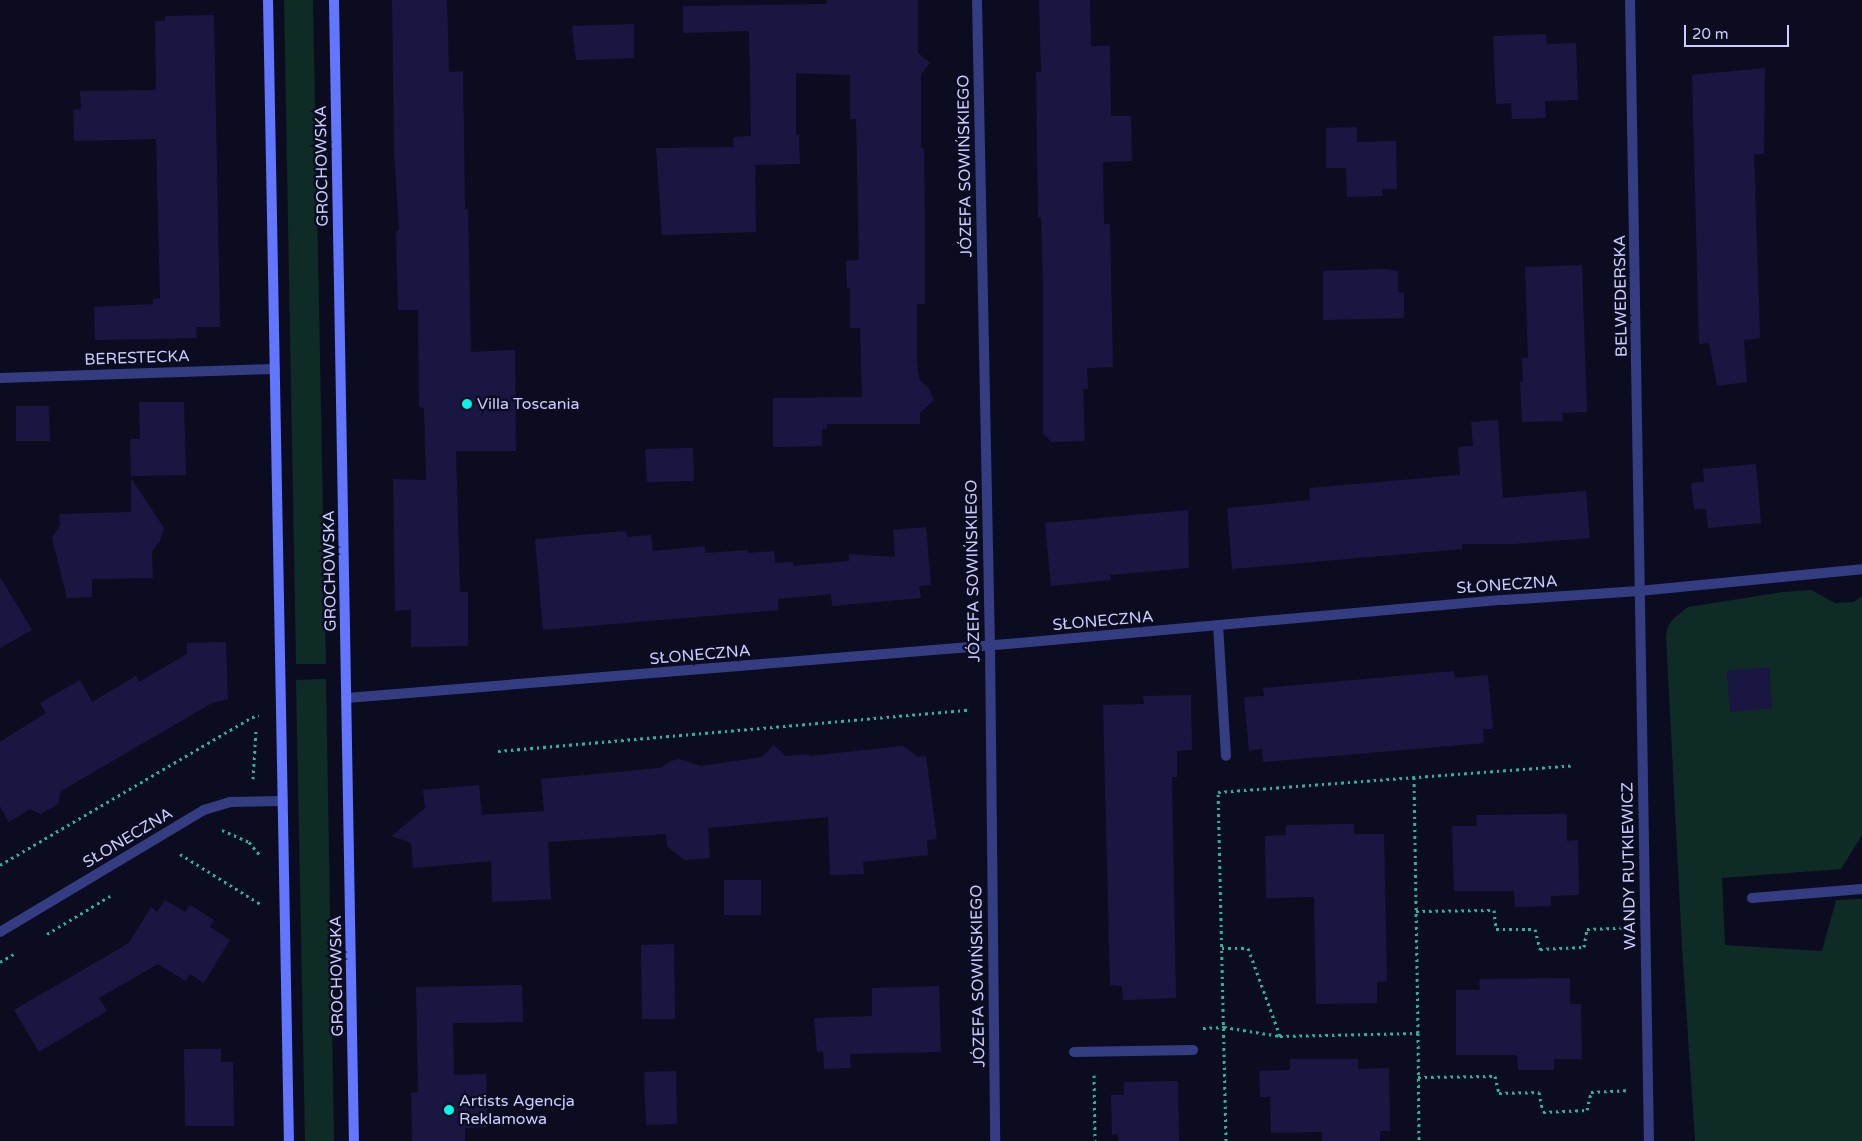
<!DOCTYPE html>
<meta charset="utf-8">
<style>
body{margin:0}
#map{position:relative;width:1862px;height:1141px;overflow:hidden;background:#0c0c21;font-family:"Varela Round",sans-serif}
div>[style]{position:absolute}
.green>*{inset:0;background:#0e2b25}
.building>*{inset:0;background:#191742}
.path>*{height:3px;margin-top:-1.5px;transform-origin:0;background:repeating-linear-gradient(90deg,#27b798 0 2.5px,transparent 0 6.5px)}
.lane>*{height:10px;margin:-5px;padding:0 5px;transform-origin:5px;border-radius:5px;background:#343d82}
.street>*{height:10px;margin:-5px;padding:0 5px;transform-origin:5px;border-radius:5px;background:#343d82}
.secondary>*{height:10px;margin:-5px;padding:0 5px;transform-origin:5px;border-radius:5px;background:#6276ff}
.dots>*{width:14px;height:14px;translate:-50% -50%;box-sizing:border-box;border:2px solid #0c0c21;border-radius:50%}
span{translate:-50% -50%;white-space:nowrap;text-align:center;line-height:1.15;-webkit-text-stroke:5px #0c0c21;paint-order:stroke}
.street-label{font-size:16px;color:#cbcdff}
.poi-label{font-size:16px;color:#cbcdff}
.left{translate:0 -50%;text-align:left}
.scale{position:absolute;left:1684px;top:25px;width:105px;height:22px;box-sizing:border-box;border:2px solid #cbcdff;border-top:0;padding-left:6px;font-size:15px;line-height:18px;white-space:nowrap;color:#cbcdff;-webkit-text-stroke:4px #0c0c21;paint-order:stroke}
</style>
<div id="map">
<div class="green">
<div style="clip-path:polygon(284px 0,313px 0,326px 664px,296px 664px)"></div>
<div style="clip-path:polygon(evenodd,1811px 590px,1835px 603px,1854px 602px,1862px 596px,1862px 835px,1841px 869px,1722px 878px,1725px 945px,1822px 951px,1836px 900px,1862px 899px,1862px 1141px,1695px 1141px,1682px 947px,1666px 636px,1668px 626px,1674px 618px,1688px 607px,1783px 592px,1811px 590px,1769px 668px,1772px 708px,1731px 711px,1727px 671px,1769px 668px)"></div>
<div style="clip-path:polygon(326px 679px,334px 1141px,305px 1141px,296px 680px)"></div>
</div>
<div class="building">
<div style="clip-path:polygon(392px 0,447px 0,449px 72px,463px 71px,465px 209px,468px 209px,471px 352px,515px 350px,516px 451px,456px 451px,460px 592px,468px 592px,468px 646px,411px 647px,411px 610px,395px 611px,393px 479px,426px 480px,424px 408px,419px 407px,418px 310px,398px 310px,396px 231px,399px 231px,394px 150px)"></div>
<div style="clip-path:polygon(827px 0,918px 0,918px 53px,930px 63px,921px 74px,921px 148px,924px 148px,925px 221px,925px 304px,917px 304px,917px 361px,919px 379px,929px 389px,934px 400px,920px 413px,920px 424px,827px 424px,827px 429px,822px 429px,822px 446px,773px 447px,773px 398px,862px 397px,860px 328px,850px 328px,850px 288px,847px 288px,846px 261px,859px 260px,856px 119px,850px 119px,850px 75px,796px 73px,796px 135px,799px 135px,800px 164px,755px 165px,756px 232px,662px 235px,656px 148px,734px 147px,733px 137px,751px 136px,749px 31px,683px 33px,683px 6px,827px 4px)"></div>
<div style="clip-path:polygon(1039px 0,1090px 0,1091px 46px,1110px 46px,1111px 116px,1131px 116px,1132px 161px,1103px 162px,1104px 224px,1110px 224px,1113px 367px,1087px 368px,1088px 389px,1083px 389px,1085px 441px,1052px 442px,1043px 434px,1043px 283px,1041px 217px,1038px 217px,1036px 72px,1041px 72px)"></div>
<div style="clip-path:polygon(214px 15px,220px 327px,196px 327px,197px 338px,95px 340px,94px 307px,153px 304px,153px 299px,160px 298px,156px 139px,74px 141px,73px 110px,81px 109px,80px 91px,156px 90px,155px 21px,165px 21px,165px 16px)"></div>
<div style="clip-path:polygon(634px 24px,634px 58px,576px 60px,572px 26px)"></div>
<div style="clip-path:polygon(1546px 34px,1547px 44px,1576px 43px,1578px 100px,1545px 101px,1546px 118px,1512px 119px,1511px 103px,1496px 104px,1493px 36px)"></div>
<div style="clip-path:polygon(1765px 68px,1764px 154px,1754px 154px,1760px 338px,1744px 340px,1747px 382px,1717px 386px,1709px 343px,1699px 344px,1692px 75px)"></div>
<div style="clip-path:polygon(1357px 127px,1357px 142px,1396px 141px,1397px 189px,1382px 189px,1383px 196px,1347px 197px,1346px 168px,1326px 168px,1326px 128px)"></div>
<div style="clip-path:polygon(1582px 265px,1587px 412px,1562px 413px,1563px 421px,1522px 422px,1520px 382px,1523px 382px,1522px 358px,1528px 358px,1525px 267px)"></div>
<div style="clip-path:polygon(1385px 269px,1398px 271px,1398px 292px,1404px 293px,1404px 318px,1323px 320px,1323px 271px)"></div>
<div style="clip-path:polygon(139px 402px,184px 402px,186px 475px,131px 476px,130px 439px,140px 439px)"></div>
<div style="clip-path:polygon(16px 406px,49px 406px,50px 441px,16px 441px)"></div>
<div style="clip-path:polygon(1498px 420px,1503px 498px,1586px 491px,1590px 538px,1513px 544px,1462px 544px,1462px 549px,1232px 569px,1227px 508px,1310px 500px,1309px 488px,1460px 475px,1458px 447px,1473px 446px,1471px 422px)"></div>
<div style="clip-path:polygon(693px 448px,694px 481px,647px 482px,645px 449px)"></div>
<div style="clip-path:polygon(1756px 464px,1761px 523px,1708px 528px,1706px 509px,1694px 509px,1691px 483px,1704px 482px,1703px 469px)"></div>
<div style="clip-path:polygon(131px 478px,164px 528px,160px 541px,152px 551px,153px 578px,92px 579px,92px 597px,67px 598px,52px 538px,60px 525px,59px 514px,131px 512px)"></div>
<div style="clip-path:polygon(1188px 510px,1189px 568px,1110px 575px,1111px 580px,1051px 586px,1045px 523px)"></div>
<div style="clip-path:polygon(926px 527px,931px 585px,919px 586px,921px 598px,832px 606px,831px 594px,778px 599px,779px 610px,543px 630px,535px 539px,626px 531px,627px 537px,651px 535px,653px 551px,705px 546px,705px 553px,748px 550px,748px 553px,774px 551px,775px 563px,793px 562px,793px 566px,849px 561px,849px 554px,895px 557px,893px 530px)"></div>
<div style="clip-path:polygon(0 577px,32px 630px,0 648px)"></div>
<div style="clip-path:polygon(226px 642px,228px 699px,212px 703px,61px 791px,58px 804px,41px 814px,30px 809px,9px 822px,0 806px,0 742px,46px 713px,40px 703px,80px 680px,92px 702px,136px 676px,139px 682px,187px 654px,187px 643px)"></div>
<div style="clip-path:polygon(1769px 667px,1772px 708px,1730px 712px,1727px 671px)"></div>
<div style="clip-path:polygon(1454px 671px,1455px 678px,1488px 675px,1493px 729px,1483px 729px,1484px 743px,1263px 762px,1262px 749px,1249px 751px,1244px 697px,1264px 696px,1263px 688px)"></div>
<div style="clip-path:polygon(1191px 695px,1192px 750px,1177px 751px,1177px 777px,1172px 777px,1176px 998px,1123px 1000px,1122px 986px,1110px 985px,1103px 705px,1144px 704px,1143px 696px)"></div>
<div style="clip-path:polygon(774px 745px,785px 756px,809px 754px,809px 756px,903px 746px,918px 757px,926px 756px,937px 839px,927px 840px,928px 855px,863px 862px,864px 874px,830px 875px,828px 817px,708px 828px,710px 858px,684px 860px,667px 846px,666px 834px,548px 842px,551px 899px,492px 902px,491px 861px,413px 868px,411px 843px,392px 836px,425px 808px,423px 790px,479px 785px,482px 815px,544px 811px,541px 779px,660px 768px,671px 761px,679px 759px,701px 766px,762px 757px)"></div>
<div style="clip-path:polygon(1567px 814px,1567px 841px,1578px 840px,1579px 895px,1551px 896px,1551px 906px,1515px 907px,1514px 891px,1454px 891px,1452px 826px,1477px 826px,1476px 815px)"></div>
<div style="clip-path:polygon(1354px 824px,1354px 834px,1384px 834px,1387px 981px,1377px 982px,1377px 1003px,1316px 1004px,1314px 897px,1266px 898px,1265px 836px,1286px 835px,1286px 825px)"></div>
<div style="clip-path:polygon(724px 880px,761px 880px,761px 915px,724px 915px)"></div>
<div style="clip-path:polygon(165px 900px,185px 912px,190px 905px,214px 920px,210px 927px,230px 940px,204px 983px,190px 974px,186px 981px,158px 964px,99px 998px,107px 1011px,39px 1052px,14px 1010px,129px 943px,151px 907px,157px 912px)"></div>
<div style="clip-path:polygon(674px 944px,675px 1019px,642px 1019px,641px 945px)"></div>
<div style="clip-path:polygon(1570px 978px,1570px 1004px,1581px 1004px,1582px 1059px,1554px 1059px,1554px 1070px,1518px 1070px,1517px 1055px,1456px 1055px,1456px 990px,1480px 990px,1479px 979px)"></div>
<div style="clip-path:polygon(522px 985px,523px 1022px,453px 1023px,454px 1075px,486px 1074px,488px 1127px,465px 1128px,465px 1141px,412px 1141px,411px 1093px,418px 1092px,416px 987px)"></div>
<div style="clip-path:polygon(939px 986px,941px 1052px,850px 1054px,851px 1068px,824px 1069px,823px 1051px,817px 1052px,814px 1018px,872px 1016px,872px 988px)"></div>
<div style="clip-path:polygon(184px 1049px,221px 1049px,221px 1062px,233px 1062px,234px 1126px,185px 1126px)"></div>
<div style="clip-path:polygon(1290px 1059px,1358px 1059px,1358px 1069px,1389px 1068px,1390px 1131px,1380px 1131px,1380px 1141px,1322px 1141px,1322px 1132px,1271px 1133px,1270px 1097px,1260px 1097px,1259px 1071px,1290px 1070px)"></div>
<div style="clip-path:polygon(676px 1071px,677px 1124px,646px 1125px,644px 1072px)"></div>
<div style="clip-path:polygon(1178px 1081px,1179px 1141px,1118px 1141px,1118px 1134px,1112px 1135px,1111px 1095px,1124px 1095px,1124px 1082px)"></div>
</div>
<div class="path">
<div style="left:498px;top:751px;width:472px;rotate:-5deg"></div>
<div style="left:253px;top:779px;width:49px;rotate:-86.5deg"></div>
<div style="left:222px;top:830px;width:30px;rotate:24deg"></div>
<div style="left:249px;top:842px;width:17px;rotate:50deg"></div>
<div style="left:180px;top:854px;width:97px;rotate:31.9deg"></div>
<div style="left:0;top:865px;width:292px;rotate:-30.4deg"></div>
<div style="left:252px;top:717px;width:7px;rotate:-8deg"></div>
<div style="left:1416px;top:911px;width:78px;rotate:-0.7deg"></div>
<div style="left:1494px;top:910px;width:19px;rotate:84deg"></div>
<div style="left:1496px;top:929px;width:39px"></div>
<div style="left:1535px;top:929px;width:21px;rotate:76deg"></div>
<div style="left:1540px;top:949px;width:44px;rotate:-2.6deg"></div>
<div style="left:1584px;top:947px;width:18px;rotate:-81deg"></div>
<div style="left:1587px;top:929px;width:35px;rotate:-2deg"></div>
<div style="left:47px;top:934px;width:74px;rotate:-31.1deg"></div>
<div style="left:1222px;top:948px;width:26px"></div>
<div style="left:1248px;top:948px;width:94px;rotate:70deg"></div>
<div style="left:0;top:962px;width:16px;rotate:-30deg"></div>
<div style="left:1203px;top:1028px;width:21px;rotate:-3deg"></div>
<div style="left:1224px;top:1027px;width:57px;rotate:9.1deg"></div>
<div style="left:1280px;top:1036px;width:138px;rotate:-1.2deg"></div>
<div style="left:1418px;top:1033px;width:256px;rotate:-90.9deg"></div>
<div style="left:1418px;top:1033px;width:108px;rotate:89.5deg"></div>
<div style="left:1094px;top:1075px;width:66px;rotate:89.1deg"></div>
<div style="left:1418px;top:1077px;width:77px;rotate:-0.7deg"></div>
<div style="left:1495px;top:1076px;width:17px;rotate:77deg"></div>
<div style="left:1499px;top:1093px;width:40px;rotate:-1.4deg"></div>
<div style="left:1539px;top:1092px;width:20px;rotate:79deg"></div>
<div style="left:1543px;top:1112px;width:44px;rotate:-2.6deg"></div>
<div style="left:1587px;top:1110px;width:18px;rotate:-77deg"></div>
<div style="left:1591px;top:1092px;width:35px;rotate:-3deg"></div>
<div style="left:1226px;top:1141px;width:349px;rotate:-91.3deg"></div>
<div style="left:1218px;top:792px;width:357px;rotate:-4.3deg"></div>
</div>
<div class="lane">
<div style="left:1218px;top:625px;width:131px;rotate:86.5deg"></div>
<div style="left:1752px;top:898px;width:110px;rotate:-4.7deg"></div>
<div style="left:1074px;top:1052px;width:119px;rotate:-1deg"></div>
</div>
<div class="street">
<div style="left:977px;top:0;width:646px;rotate:88.85deg"></div>
<div style="left:990px;top:646px;width:495px;rotate:89.4deg"></div>
<div style="left:1630px;top:0;width:1141px;rotate:89.05deg"></div>
<div style="left:0;top:378px;width:275px;rotate:-1.9deg"></div>
<div style="left:347px;top:698px;width:662px;rotate:-4.68deg"></div>
<div style="left:1007px;top:644px;width:499px;rotate:-5.1deg"></div>
<div style="left:1504px;top:600px;width:135px;rotate:-3.8deg"></div>
<div style="left:1639px;top:591px;width:224px;rotate:-5.6deg"></div>
<div style="left:0;top:932px;width:238px;rotate:-30.9deg"></div>
<div style="left:204px;top:810px;width:27px;rotate:-17deg"></div>
<div style="left:230px;top:802px;width:53px;rotate:-1.1deg"></div>
</div>
<div class="secondary">
<div style="left:268px;top:0;width:1141px;rotate:88.95deg"></div>
<div style="left:334px;top:0;width:1141px;rotate:89deg"></div>
</div>
<div class="dots">
<div style="left:467px;top:404px;background:#00f6e9"></div>
<div style="left:449px;top:1110px;background:#00f6e9"></div>
</div>
<div class="street-label">
<span style="left:322px;top:166px;rotate:-91deg">GROCHOWSKA</span>
<span style="left:965px;top:166px;rotate:-91deg">JÓZEFA SOWIŃSKIEGO</span>
<span style="left:1621px;top:296px;rotate:-91deg">BELWEDERSKA</span>
<span style="left:137px;top:358px;rotate:-2deg">BERESTECKA</span>
<span style="left:330px;top:571px;rotate:-91deg">GROCHOWSKA</span>
<span style="left:973px;top:571px;rotate:-91deg">JÓZEFA SOWIŃSKIEGO</span>
<span style="left:1507px;top:585px;rotate:-4deg">SŁONECZNA</span>
<span style="left:1103px;top:621px;rotate:-5deg">SŁONECZNA</span>
<span style="left:700px;top:655px;rotate:-5deg">SŁONECZNA</span>
<span style="left:128px;top:838px;rotate:-31deg">SŁONECZNA</span>
<span style="left:1629px;top:866px;rotate:-91deg">WANDY RUTKIEWICZ</span>
<span style="left:337px;top:976px;rotate:-91deg">GROCHOWSKA</span>
<span style="left:978px;top:976px;rotate:-91deg">JÓZEFA SOWIŃSKIEGO</span>
</div>
<div class="poi-label">
<span class="left" style="left:477px;top:404px">Villa Toscania</span>
<span class="left" style="left:459px;top:1110px">Artists Agencja<br>Reklamowa</span>
</div>
<div class="scale">20 m</div>
</div>
